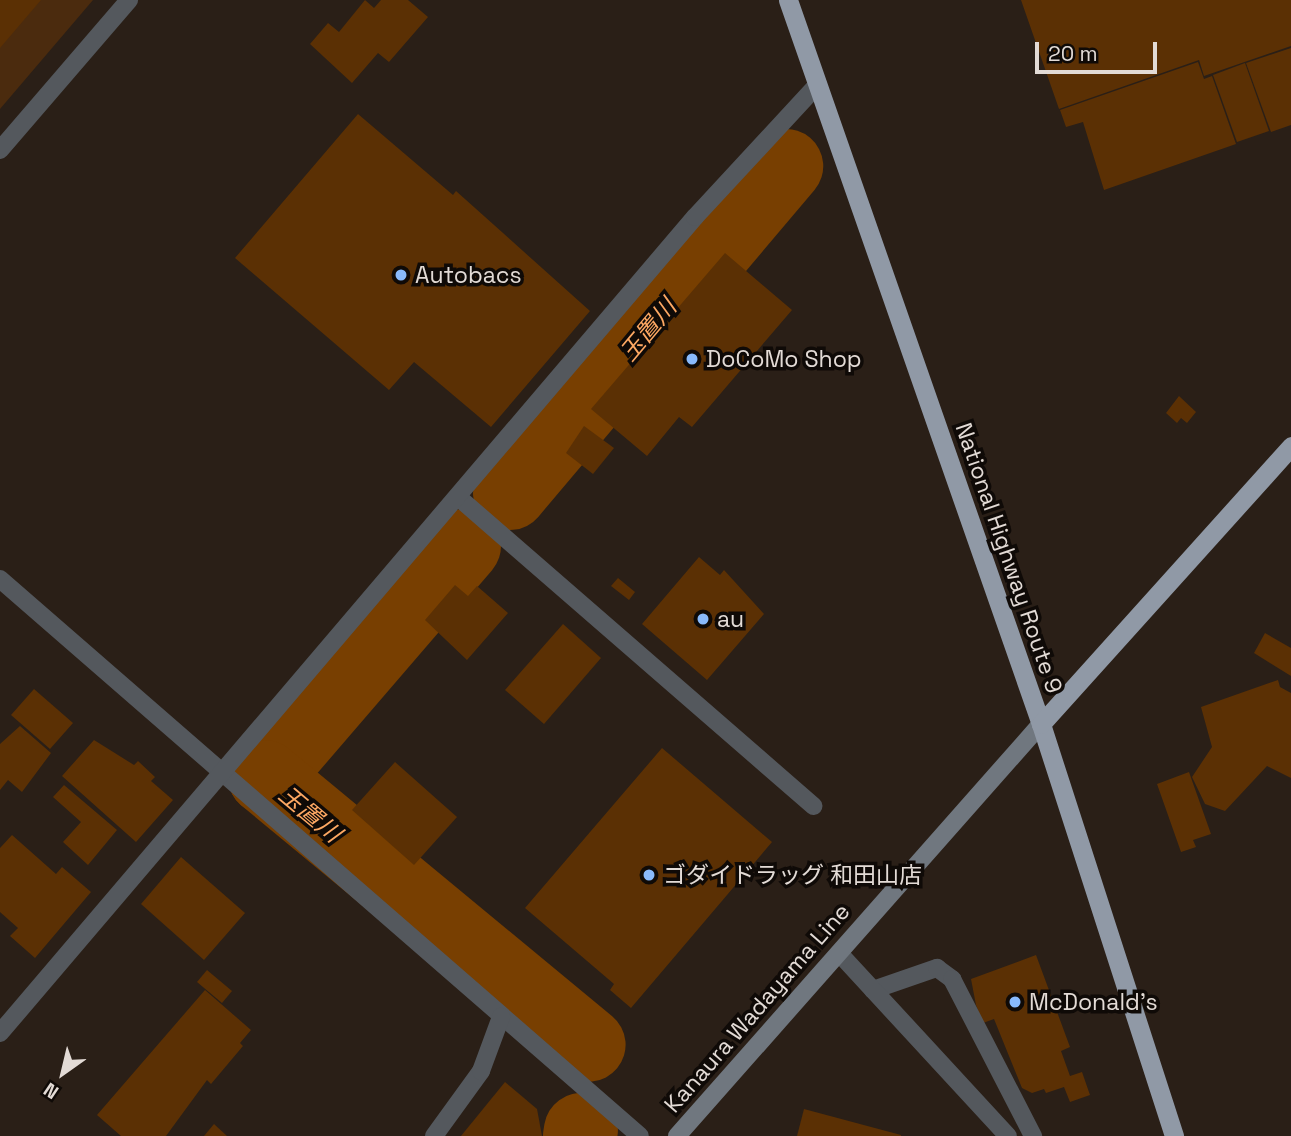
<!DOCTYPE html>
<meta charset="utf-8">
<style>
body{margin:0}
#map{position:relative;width:1291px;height:1136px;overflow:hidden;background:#2a1f17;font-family:"Space Grotesk","Noto Sans JP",sans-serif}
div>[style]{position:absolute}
.green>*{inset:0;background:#4b2b0e}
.river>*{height:74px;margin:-37px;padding:0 37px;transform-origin:37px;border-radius:37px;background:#783f01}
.building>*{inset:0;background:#5b3004}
.service>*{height:18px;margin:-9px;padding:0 9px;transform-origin:9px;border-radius:9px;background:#54585d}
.minor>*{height:18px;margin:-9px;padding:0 9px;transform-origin:9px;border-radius:9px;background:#54585d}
.secondary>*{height:18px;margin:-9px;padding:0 9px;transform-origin:9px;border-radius:9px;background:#70777f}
.trunk>*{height:19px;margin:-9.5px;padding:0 9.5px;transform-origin:9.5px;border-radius:9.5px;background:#9099a6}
.dots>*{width:19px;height:19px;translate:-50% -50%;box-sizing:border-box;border:4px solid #0f0a07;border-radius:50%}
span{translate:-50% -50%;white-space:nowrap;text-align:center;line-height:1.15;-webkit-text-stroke:7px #0f0a07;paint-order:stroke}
.poi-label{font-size:23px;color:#e3dbd6}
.left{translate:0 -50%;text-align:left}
.street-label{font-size:23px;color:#e3dbd6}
.water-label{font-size:24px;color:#fda863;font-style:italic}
.north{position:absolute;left:28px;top:1038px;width:70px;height:70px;-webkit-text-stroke:5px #0f0a07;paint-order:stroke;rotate:214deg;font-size:19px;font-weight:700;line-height:28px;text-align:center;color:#e3dbd6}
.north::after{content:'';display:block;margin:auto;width:24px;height:32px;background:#e3dbd6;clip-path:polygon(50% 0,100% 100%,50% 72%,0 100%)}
.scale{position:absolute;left:1035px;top:42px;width:122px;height:32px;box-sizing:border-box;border:4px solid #e3dbd6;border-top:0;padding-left:9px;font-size:21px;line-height:24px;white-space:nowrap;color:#e3dbd6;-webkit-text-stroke:5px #0f0a07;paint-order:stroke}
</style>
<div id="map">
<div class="green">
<div style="clip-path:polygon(0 0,93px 0,0 109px)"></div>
</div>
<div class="river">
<div style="left:510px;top:493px;width:428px;rotate:-49.8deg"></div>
<div style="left:464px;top:546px;width:305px;rotate:130.7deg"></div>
<div style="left:265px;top:777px;width:420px;rotate:39.6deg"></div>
<div style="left:580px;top:1136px;width:6px;rotate:-81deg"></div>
</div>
<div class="building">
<div style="clip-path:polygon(0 0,41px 0,0 48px)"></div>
<div style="clip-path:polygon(365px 0,374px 8px,381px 0,408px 0,428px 17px,389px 62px,378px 53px,352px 83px,310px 44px,328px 23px,339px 32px)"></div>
<div style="clip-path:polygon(1021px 0,1291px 0,1291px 46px,1204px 76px,1199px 60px,1059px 109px)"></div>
<div style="clip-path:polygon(1291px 48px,1291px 125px,1271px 132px,1246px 63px)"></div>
<div style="clip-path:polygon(1198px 62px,1204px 79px,1212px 76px,1236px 144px,1104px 190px,1083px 122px,1066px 127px,1060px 110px)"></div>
<div style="clip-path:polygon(1245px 63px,1269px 131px,1237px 142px,1213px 75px)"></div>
<div style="clip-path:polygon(358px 114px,453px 195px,456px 191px,590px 311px,491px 427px,414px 362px,389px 390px,235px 258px)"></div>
<div style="clip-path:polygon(725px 253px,792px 310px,692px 427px,679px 417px,647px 456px,591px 409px)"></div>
<div style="clip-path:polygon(1179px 396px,1196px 412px,1187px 423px,1181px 418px,1177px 423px,1166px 413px)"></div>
<div style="clip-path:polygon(584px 426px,614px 448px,593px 474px,566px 453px)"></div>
<div style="clip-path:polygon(699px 557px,720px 575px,724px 570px,764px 614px,707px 680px,642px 624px)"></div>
<div style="clip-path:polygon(618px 578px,635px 592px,629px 600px,611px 586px)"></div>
<div style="clip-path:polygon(455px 585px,468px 596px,477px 586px,508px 613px,467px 660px,425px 620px)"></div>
<div style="clip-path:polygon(563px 624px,601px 658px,544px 724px,505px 690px)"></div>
<div style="clip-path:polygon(1265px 633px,1291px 648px,1291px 676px,1254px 653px)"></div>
<div style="clip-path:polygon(1278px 680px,1280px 687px,1291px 693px,1291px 778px,1267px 766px,1225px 811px,1205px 804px,1192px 777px,1212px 747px,1201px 707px)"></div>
<div style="clip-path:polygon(34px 689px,73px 723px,50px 749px,11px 715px)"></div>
<div style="clip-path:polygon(20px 726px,51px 753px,22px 792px,8px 780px,0 790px,0 744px)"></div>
<div style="clip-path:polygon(94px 740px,134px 765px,138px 761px,155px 777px,151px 781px,173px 800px,136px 842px,62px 776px)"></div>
<div style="clip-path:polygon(662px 748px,772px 842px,631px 1008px,610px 990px,614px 984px,525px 908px)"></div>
<div style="clip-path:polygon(395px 762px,457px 817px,414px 865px,352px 810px)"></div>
<div style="clip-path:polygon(1189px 772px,1211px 834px,1193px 840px,1196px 847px,1181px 852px,1157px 784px)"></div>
<div style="clip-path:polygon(64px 785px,117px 830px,88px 865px,63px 842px,81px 822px,53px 797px)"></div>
<div style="clip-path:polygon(12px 835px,56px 874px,62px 867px,91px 892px,35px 958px,10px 936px,18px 928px,0 912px,0 848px)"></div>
<div style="clip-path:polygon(181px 857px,245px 913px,204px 960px,141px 904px)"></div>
<div style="clip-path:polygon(1036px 955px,1070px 1047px,1061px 1051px,1070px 1076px,1082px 1072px,1090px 1095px,1070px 1102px,1064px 1087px,1046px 1093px,1044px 1089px,1032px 1093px,1022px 1088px,994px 1019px,983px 1023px,976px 1005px,971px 979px)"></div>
<div style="clip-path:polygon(207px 970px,232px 991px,222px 1003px,197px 982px)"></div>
<div style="clip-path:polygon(205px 990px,251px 1030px,240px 1043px,243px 1046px,211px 1084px,207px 1080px,166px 1136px,121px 1136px,97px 1115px)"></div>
<div style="clip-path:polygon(505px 1082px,537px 1109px,542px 1136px,461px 1136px)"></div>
<div style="clip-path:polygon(804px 1109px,901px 1135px,901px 1136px,797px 1136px)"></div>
<div style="clip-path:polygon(214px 1124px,227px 1136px,204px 1136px)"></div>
</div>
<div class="service">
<div style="left:458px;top:497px;width:471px;rotate:41deg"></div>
<div style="left:873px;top:990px;width:68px;rotate:-19deg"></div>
<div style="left:937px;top:968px;width:19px;rotate:36deg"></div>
<div style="left:952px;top:979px;width:177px;rotate:62.7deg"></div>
</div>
<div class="minor">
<div style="left:0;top:150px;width:198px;rotate:-49.3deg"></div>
<div style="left:0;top:579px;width:848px;rotate:41.03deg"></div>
<div style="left:839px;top:953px;width:249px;rotate:47.3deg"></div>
<div style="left:0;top:1033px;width:1072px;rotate:-49.58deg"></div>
<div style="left:695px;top:217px;width:181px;rotate:-47.2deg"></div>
<div style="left:434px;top:1136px;width:80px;rotate:-54.1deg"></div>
<div style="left:481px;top:1071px;width:58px;rotate:-69.7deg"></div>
</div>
<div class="secondary">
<div style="left:677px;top:1136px;width:550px;rotate:-48.54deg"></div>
</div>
<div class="trunk">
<div style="left:788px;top:0;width:767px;rotate:70.74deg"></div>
<div style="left:1041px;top:724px;width:433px;rotate:72.1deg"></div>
<div style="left:1041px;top:724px;width:374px;rotate:-48deg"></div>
</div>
<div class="dots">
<div style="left:401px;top:275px;background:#89bafc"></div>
<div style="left:692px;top:359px;background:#89bafc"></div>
<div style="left:703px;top:619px;background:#89bafc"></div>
<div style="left:649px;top:875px;background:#89bafc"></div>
<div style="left:1015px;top:1002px;background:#89bafc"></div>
</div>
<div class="poi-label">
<span class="left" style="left:415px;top:275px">Autobacs</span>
<span class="left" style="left:706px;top:359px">DoCoMo Shop</span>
<span class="left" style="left:717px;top:619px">au</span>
<span class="left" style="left:663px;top:875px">ゴダイドラッグ 和田山店</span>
<span class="left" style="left:1029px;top:1002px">McDonald's</span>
</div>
<div class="street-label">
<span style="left:1009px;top:558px;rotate:71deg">National Highway Route 9</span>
<span style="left:757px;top:1008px;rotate:-49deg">Kanaura Wadayama Line</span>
</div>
<div class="water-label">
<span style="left:648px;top:330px;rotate:-50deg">玉置川</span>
<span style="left:310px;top:814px;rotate:40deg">玉置川</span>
</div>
<div class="north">N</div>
<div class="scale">20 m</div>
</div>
